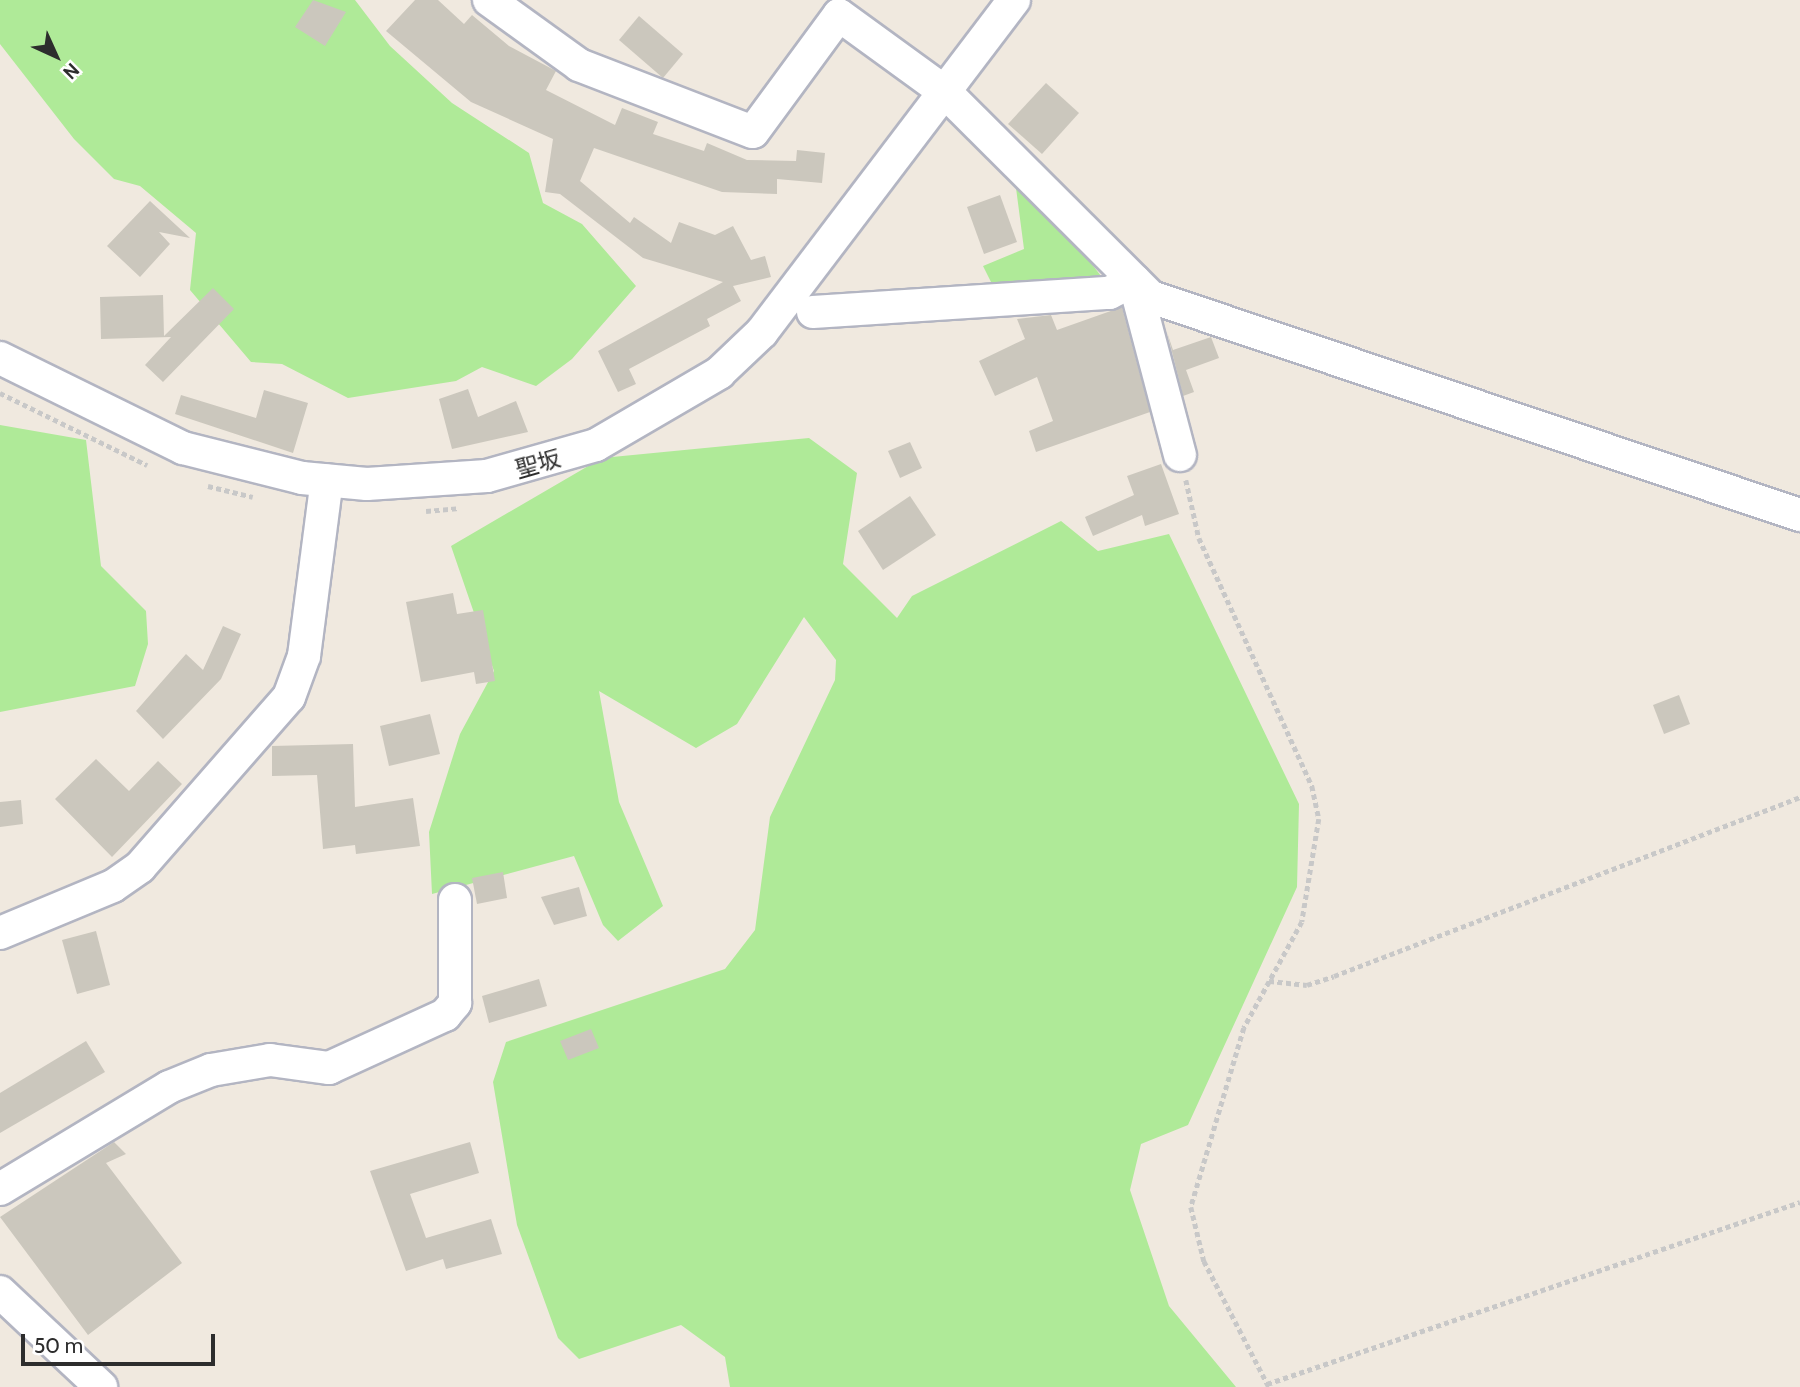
<!DOCTYPE html>
<meta charset="utf-8">
<style>
body{margin:0}
#map{position:relative;width:1800px;height:1387px;overflow:hidden;background:#f0e9df;font-family:Cabin,"Noto Sans JP",sans-serif}
div>[style]{position:absolute}
.green>*{inset:0;background:#afea98}
.building>*{inset:0;background:#cbc7bd}
.path>*{height:4.5px;margin-top:-2.25px;transform-origin:0;background:repeating-linear-gradient(90deg,#c8c8c8 0 5px,transparent 0 8.5px)}
.roads{filter:drop-shadow(2px 0 #b3b5c2) drop-shadow(-2px 0 #b3b5c2) drop-shadow(0 2px #b3b5c2) drop-shadow(0 -2px #b3b5c2)}
.minor>*{height:32px;margin:-16px;padding:0 16px;transform-origin:16px;border-radius:16px;background:#fff}
span{translate:-50% -50%;white-space:nowrap;text-align:center;line-height:1.15;-webkit-text-stroke:5px #fff;paint-order:stroke}
.street-label{font-size:23px;color:#2d2d2d}
.north{position:absolute;left:21px;top:21px;width:70px;height:70px;-webkit-text-stroke:5px #fff;paint-order:stroke;rotate:135deg;font-size:19px;font-weight:700;line-height:28px;text-align:center;color:#2d2d2d}
.north::after{content:'';display:block;margin:auto;width:24px;height:32px;background:#2d2d2d;clip-path:polygon(50% 0,100% 100%,50% 72%,0 100%)}
.scale{position:absolute;left:21px;top:1334px;width:194px;height:32px;box-sizing:border-box;border:4px solid #2d2d2d;border-top:0;padding-left:9px;font-size:21px;line-height:24px;white-space:nowrap;color:#2d2d2d;-webkit-text-stroke:5px #fff;paint-order:stroke}
</style>
<div id="map">
<div class="green">
<div style="clip-path:polygon(0 0,355px 0,390px 46px,452px 103px,529px 153px,543px 203px,582px 224px,636px 286px,572px 359px,536px 386px,482px 367px,456px 381px,348px 398px,282px 364px,251px 362px,190px 290px,196px 233px,140px 186px,114px 179px,74px 139px,0 44px)"></div>
<div style="clip-path:polygon(1016px 188px,1050px 210px,1101px 276px,993px 286px,983px 266px,1024px 249px)"></div>
<div style="clip-path:polygon(0 425px,86px 440px,101px 566px,146px 611px,148px 644px,135px 686px,0 712px)"></div>
<div style="clip-path:polygon(809px 438px,857px 473px,843px 564px,897px 618px,912px 596px,1061px 521px,1098px 551px,1169px 534px,1299px 804px,1297px 887px,1188px 1125px,1141px 1144px,1130px 1190px,1169px 1306px,1236px 1387px,730px 1387px,725px 1357px,681px 1325px,579px 1359px,558px 1338px,517px 1225px,493px 1082px,506px 1042px,725px 969px,755px 930px,770px 817px,835px 680px,836px 660px,804px 617px,737px 724px,696px 748px,599px 691px,619px 802px,663px 906px,618px 941px,603px 925px,574px 856px,432px 894px,429px 832px,460px 734px,494px 671px,451px 546px,602px 458px)"></div>
</div>
<div class="building">
<div style="clip-path:polygon(313px 0,346px 12px,325px 46px,295px 27px)"></div>
<div style="clip-path:polygon(415px 0,438px 0,464px 24px,472px 15px,509px 46px,556px 71px,546px 90px,615px 125px,622px 108px,658px 122px,653px 134px,704px 151px,707px 143px,747px 160px,796px 161px,797px 150px,825px 153px,822px 183px,777px 179px,777px 194px,722px 192px,594px 148px,580px 181px,630px 223px,634px 217px,671px 243px,679px 222px,715px 235px,733px 226px,751px 260px,765px 256px,771px 277px,733px 286px,741px 301px,707px 319px,710px 326px,629px 369px,636px 384px,618px 392px,598px 351px,723px 282px,643px 258px,560px 194px,545px 192px,553px 139px,471px 102px,386px 31px)"></div>
<div style="clip-path:polygon(639px 16px,683px 54px,663px 78px,619px 40px)"></div>
<div style="clip-path:polygon(1046px 83px,1079px 113px,1042px 154px,1008px 124px)"></div>
<div style="clip-path:polygon(1000px 195px,1017px 242px,984px 254px,967px 207px)"></div>
<div style="clip-path:polygon(150px 201px,190px 238px,159px 232px,170px 244px,140px 277px,107px 246px)"></div>
<div style="clip-path:polygon(213px 288px,234px 309px,163px 382px,145px 365px,171px 337px,101px 339px,100px 297px,163px 295px,164px 336px)"></div>
<div style="clip-path:polygon(1122px 307px,1150px 412px,1036px 452px,1029px 431px,1053px 421px,1037px 377px,995px 396px,979px 361px,1025px 339px,1017px 319px,1051px 315px,1057px 330px)"></div>
<div style="clip-path:polygon(1167px 332px,1173px 350px,1211px 337px,1219px 358px,1186px 370px,1194px 392px,1183px 396px)"></div>
<div style="clip-path:polygon(468px 389px,478px 417px,516px 401px,528px 432px,452px 449px,439px 399px)"></div>
<div style="clip-path:polygon(264px 390px,308px 403px,293px 453px,175px 414px,181px 395px,256px 418px)"></div>
<div style="clip-path:polygon(910px 442px,922px 468px,900px 478px,888px 451px)"></div>
<div style="clip-path:polygon(1161px 464px,1179px 514px,1145px 526px,1142px 515px,1093px 536px,1085px 517px,1134px 495px,1127px 476px)"></div>
<div style="clip-path:polygon(910px 496px,936px 535px,883px 570px,858px 531px)"></div>
<div style="clip-path:polygon(453px 593px,457px 614px,483px 610px,495px 681px,476px 684px,474px 672px,421px 682px,406px 602px)"></div>
<div style="clip-path:polygon(223px 626px,241px 634px,221px 679px,163px 739px,136px 711px,186px 654px,203px 670px)"></div>
<div style="clip-path:polygon(1679px 695px,1690px 724px,1664px 734px,1653px 705px)"></div>
<div style="clip-path:polygon(430px 714px,440px 754px,389px 766px,380px 726px)"></div>
<div style="clip-path:polygon(353px 744px,355px 807px,413px 798px,420px 846px,356px 854px,355px 845px,323px 849px,317px 775px,272px 776px,272px 746px)"></div>
<div style="clip-path:polygon(96px 759px,129px 791px,158px 761px,182px 784px,112px 857px,55px 799px)"></div>
<div style="clip-path:polygon(21px 800px,23px 824px,0 827px,0 802px)"></div>
<div style="clip-path:polygon(503px 872px,507px 898px,477px 904px,472px 878px)"></div>
<div style="clip-path:polygon(579px 887px,587px 916px,554px 925px,541px 897px)"></div>
<div style="clip-path:polygon(96px 931px,110px 985px,77px 994px,62px 940px)"></div>
<div style="clip-path:polygon(539px 979px,547px 1006px,489px 1023px,482px 996px)"></div>
<div style="clip-path:polygon(591px 1029px,599px 1048px,568px 1060px,560px 1041px)"></div>
<div style="clip-path:polygon(86px 1041px,105px 1072px,0 1133px,0 1093px)"></div>
<div style="clip-path:polygon(114px 1142px,126px 1154px,106px 1163px,182px 1263px,88px 1335px,0 1217px)"></div>
<div style="clip-path:polygon(470px 1142px,479px 1173px,410px 1194px,426px 1238px,491px 1219px,502px 1254px,446px 1269px,443px 1259px,406px 1271px,370px 1171px)"></div>
</div>
<div class="path">
<div style="left:0;top:393px;width:164px;rotate:26.1deg"></div>
<div style="left:1186px;top:480px;width:59px;rotate:77.4deg"></div>
<div style="left:1199px;top:538px;width:273px;rotate:65.5deg"></div>
<div style="left:1312px;top:786px;width:34px;rotate:78deg"></div>
<div style="left:1319px;top:819px;width:104px;rotate:99.4deg"></div>
<div style="left:1302px;top:922px;width:121px;rotate:118.7deg"></div>
<div style="left:1244px;top:1028px;width:187px;rotate:106.5deg"></div>
<div style="left:1191px;top:1207px;width:56px;rotate:76.5deg"></div>
<div style="left:1204px;top:1261px;width:142px;rotate:62.7deg"></div>
<div style="left:208px;top:486px;width:46px;rotate:13.7deg"></div>
<div style="left:426px;top:511px;width:33px;rotate:-5deg"></div>
<div style="left:1269px;top:981px;width:38px;rotate:6deg"></div>
<div style="left:1307px;top:985px;width:28px;rotate:-18deg"></div>
<div style="left:1334px;top:976px;width:499px;rotate:-21deg"></div>
<div style="left:1267px;top:1384px;width:563px;rotate:-18.85deg"></div>
</div>
<div class="roads">
<div class="minor">
<div style="left:489px;top:0;width:111px;rotate:35.8deg"></div>
<div style="left:579px;top:65px;width:186px;rotate:21.1deg"></div>
<div style="left:753px;top:132px;width:145px;rotate:-53.7deg"></div>
<div style="left:839px;top:15px;width:131px;rotate:36deg"></div>
<div style="left:945px;top:92px;width:291px;rotate:44.9deg"></div>
<div style="left:1151px;top:297px;width:685px;rotate:18.57deg"></div>
<div style="left:813px;top:312px;width:297px;rotate:-3.7deg"></div>
<div style="left:1109px;top:293px;width:28px;rotate:-26deg"></div>
<div style="left:1134px;top:281px;width:180px;rotate:75.2deg"></div>
<div style="left:0;top:358px;width:204px;rotate:26.2deg"></div>
<div style="left:183px;top:448px;width:123px;rotate:14.1deg"></div>
<div style="left:302px;top:478px;width:65px;rotate:5.3deg"></div>
<div style="left:367px;top:484px;width:120px;rotate:-3.8deg"></div>
<div style="left:487px;top:476px;width:113px;rotate:-15.9deg"></div>
<div style="left:596px;top:445px;width:143px;rotate:-30.3deg"></div>
<div style="left:719px;top:373px;width:59px;rotate:-43.6deg"></div>
<div style="left:762px;top:332px;width:417px;rotate:-52.8deg"></div>
<div style="left:0;top:933px;width:122px;rotate:-22.6deg"></div>
<div style="left:113px;top:886px;width:33px;rotate:-35deg"></div>
<div style="left:140px;top:867px;width:226px;rotate:-48.8deg"></div>
<div style="left:289px;top:697px;width:44px;rotate:-69.9deg"></div>
<div style="left:304px;top:656px;width:177px;rotate:-82.6deg"></div>
<div style="left:0;top:1189px;width:197px;rotate:-31.1deg"></div>
<div style="left:169px;top:1087px;width:45px;rotate:-22deg"></div>
<div style="left:211px;top:1070px;width:60px;rotate:-9.6deg"></div>
<div style="left:270px;top:1060px;width:60px;rotate:7.7deg"></div>
<div style="left:329px;top:1068px;width:128px;rotate:-24.6deg"></div>
<div style="left:445px;top:1015px;width:16px;rotate:-50deg"></div>
<div style="left:455px;top:1003px;width:103px;rotate:-90deg"></div>
<div style="left:0;top:1292px;width:139px;rotate:43.2deg"></div>
</div>
</div>
<div class="street-label">
<span style="left:538px;top:464px;rotate:-16deg">聖坂</span>
</div>
<div class="north">N</div>
<div class="scale">50 m</div>
</div>
